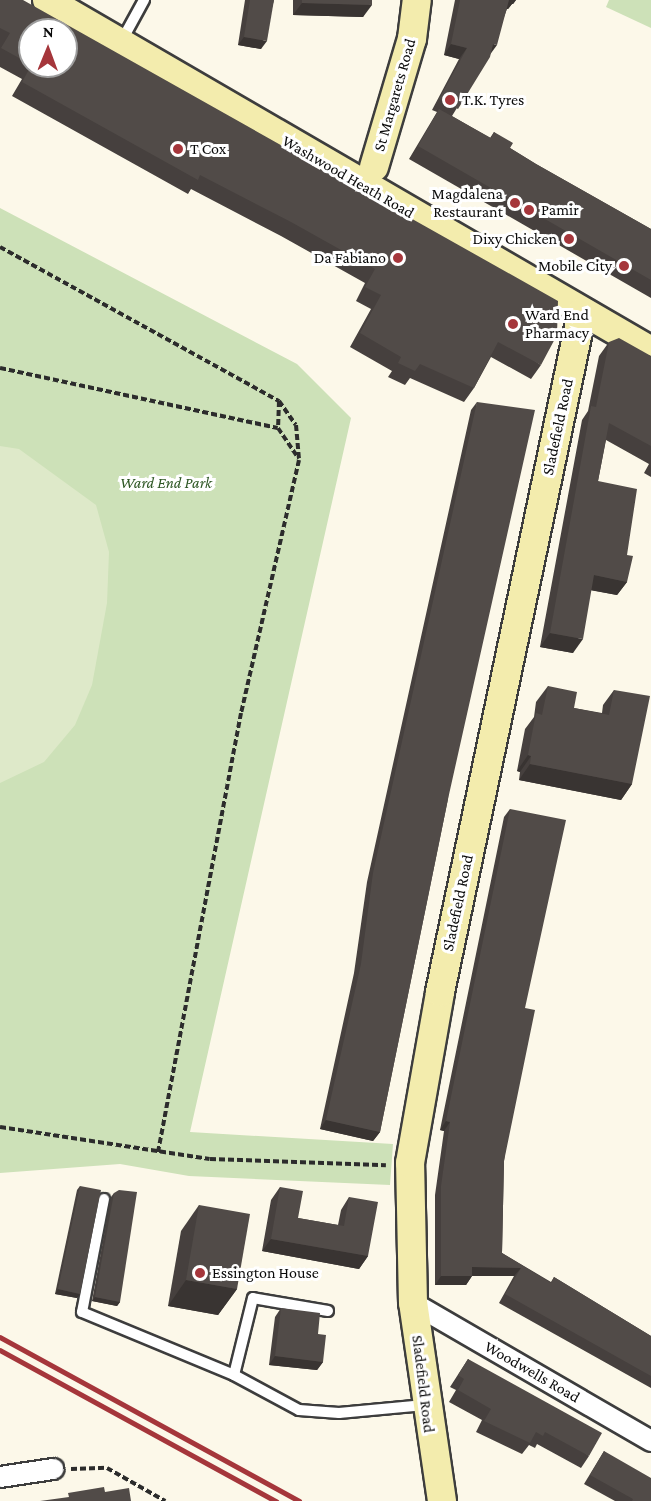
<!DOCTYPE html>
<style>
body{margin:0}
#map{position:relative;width:651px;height:1501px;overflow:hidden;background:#fcf8e9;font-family:"Crimson Pro",serif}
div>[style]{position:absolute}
.green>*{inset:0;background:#cde1b8}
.pitch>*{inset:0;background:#dee9c9}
.path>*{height:4px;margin-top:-2px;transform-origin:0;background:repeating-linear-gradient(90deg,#2c2c2c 0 6px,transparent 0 9px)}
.roads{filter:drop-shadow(2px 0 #3d3d3d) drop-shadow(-2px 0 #3d3d3d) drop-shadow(0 2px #3d3d3d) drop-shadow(0 -2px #3d3d3d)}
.lane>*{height:10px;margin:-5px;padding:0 5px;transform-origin:5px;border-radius:5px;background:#fff}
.street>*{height:20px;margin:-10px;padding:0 10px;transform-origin:10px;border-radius:10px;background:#fff}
.secondary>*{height:28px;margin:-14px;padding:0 14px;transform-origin:14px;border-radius:14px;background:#f3ecad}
.rail>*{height:4.5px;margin:-2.25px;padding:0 2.25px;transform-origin:2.25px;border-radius:2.25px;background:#a5363b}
.wall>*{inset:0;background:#46403e}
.shaded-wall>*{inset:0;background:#393432}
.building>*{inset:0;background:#514b48}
.dots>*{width:16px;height:16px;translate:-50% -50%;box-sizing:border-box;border:3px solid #fff;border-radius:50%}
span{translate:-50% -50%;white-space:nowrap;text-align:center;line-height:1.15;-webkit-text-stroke:6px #fff;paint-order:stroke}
.street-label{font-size:16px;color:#0a0a0a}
.poi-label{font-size:16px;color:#0a0a0a}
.left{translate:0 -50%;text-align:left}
.right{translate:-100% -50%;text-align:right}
.park-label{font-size:16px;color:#2e5724;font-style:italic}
.north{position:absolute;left:18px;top:18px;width:60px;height:60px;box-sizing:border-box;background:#fff;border:2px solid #9d9d9d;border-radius:50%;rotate:1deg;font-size:16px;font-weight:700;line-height:24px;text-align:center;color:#0a0a0a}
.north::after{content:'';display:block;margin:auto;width:21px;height:27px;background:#a5363b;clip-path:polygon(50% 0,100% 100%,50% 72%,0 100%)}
</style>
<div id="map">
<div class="green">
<div style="clip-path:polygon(609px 0,651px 0,651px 28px,606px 7px)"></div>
<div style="clip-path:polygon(0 208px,297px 364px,351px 418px,190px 1132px,393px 1144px,390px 1185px,189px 1176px,120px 1164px,0 1173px)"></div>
</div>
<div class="pitch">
<div style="clip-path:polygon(0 446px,19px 449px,96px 505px,109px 552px,107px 603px,92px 685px,75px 725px,44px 762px,0 783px)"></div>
</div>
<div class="path">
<div style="left:0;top:247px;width:319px;rotate:28.9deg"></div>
<div style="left:279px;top:401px;width:29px;rotate:55deg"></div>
<div style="left:296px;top:425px;width:35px;rotate:85deg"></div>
<div style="left:299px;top:460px;width:260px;rotate:102.9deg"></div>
<div style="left:241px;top:713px;width:448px;rotate:100.7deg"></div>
<div style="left:0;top:368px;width:284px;rotate:12.2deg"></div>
<div style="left:279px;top:401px;width:27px;rotate:92deg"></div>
<div style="left:278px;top:428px;width:37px;rotate:56deg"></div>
<div style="left:0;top:1127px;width:212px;rotate:8.7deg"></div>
<div style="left:210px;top:1159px;width:176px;rotate:2deg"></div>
<div style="left:71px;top:1469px;width:36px;rotate:-2deg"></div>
<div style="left:107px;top:1468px;width:67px;rotate:29.6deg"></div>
</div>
<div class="roads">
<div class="lane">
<div style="left:121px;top:42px;width:48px;rotate:-61.3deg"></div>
<div style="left:104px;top:1199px;width:115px;rotate:101deg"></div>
<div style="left:82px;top:1312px;width:165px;rotate:22.5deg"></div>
<div style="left:328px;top:1311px;width:76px;rotate:-170.2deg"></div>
<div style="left:253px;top:1298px;width:79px;rotate:103.9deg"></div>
<div style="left:234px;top:1375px;width:74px;rotate:28.3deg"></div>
<div style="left:299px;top:1410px;width:40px;rotate:4.3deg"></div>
<div style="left:339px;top:1413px;width:86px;rotate:-5.3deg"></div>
</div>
<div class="street">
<div style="left:413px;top:1303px;width:275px;rotate:30.1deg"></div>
<div style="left:0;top:1477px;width:54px;rotate:-8.6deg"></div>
</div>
<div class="secondary">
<div style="left:47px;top:0;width:699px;rotate:30.16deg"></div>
<div style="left:374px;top:167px;width:134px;rotate:-73.5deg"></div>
<div style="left:412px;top:39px;width:39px;rotate:-83deg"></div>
<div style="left:442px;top:1501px;width:200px;rotate:-98.3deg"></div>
<div style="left:413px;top:1303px;width:140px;rotate:-91.2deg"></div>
<div style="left:410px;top:1163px;width:174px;rotate:-80deg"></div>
<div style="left:440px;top:992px;width:695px;rotate:-78.2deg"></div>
</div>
</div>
<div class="rail">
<div style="left:0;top:1337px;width:341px;rotate:28.7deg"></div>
<div style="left:0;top:1350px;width:315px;rotate:28.7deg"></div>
</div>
<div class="wall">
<div style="clip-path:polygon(evenodd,0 0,541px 365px,531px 379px,491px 357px,474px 388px,464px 402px,410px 378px,405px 385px,388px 377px,392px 371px,350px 347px,371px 309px,356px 301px,365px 283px,281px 236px,191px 189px,188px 194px,12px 96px,22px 79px,0 67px,0 0,30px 30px,66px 66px,30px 66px,30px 30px)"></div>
<div style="clip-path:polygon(245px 0,274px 0,261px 49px,238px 45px)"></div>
<div style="clip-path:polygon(293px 0,372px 0,363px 17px,293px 15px)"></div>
<div style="clip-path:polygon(455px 0,516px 0,513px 4px,512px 4px,508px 9px,507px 9px,490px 54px,452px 116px,490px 138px,494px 132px,510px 148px,536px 164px,651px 229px,651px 298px,409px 159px,437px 112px,432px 110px,459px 59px,444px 55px)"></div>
<div style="clip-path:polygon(609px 342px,651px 356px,651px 477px,644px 473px,649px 464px,606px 440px,598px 481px,627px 555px,627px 582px,617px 595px,591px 590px,573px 653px,540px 647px,582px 420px,588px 411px,599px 356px)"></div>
<div style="clip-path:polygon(477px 402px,448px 799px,380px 1132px,373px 1141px,320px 1129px,354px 973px,367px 882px,471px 410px)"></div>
<div style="clip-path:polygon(548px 686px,574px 708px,602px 713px,603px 705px,614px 690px,632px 784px,621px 800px,519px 780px,520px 772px,517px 771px,525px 729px,534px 717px,536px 702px)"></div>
<div style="clip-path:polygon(510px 809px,525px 1008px,504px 1161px,502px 1253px,551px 1282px,554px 1277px,651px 1336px,651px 1388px,499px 1303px,514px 1276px,472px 1276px,466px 1285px,435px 1285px,435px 1195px,444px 1131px,440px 1130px,504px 817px)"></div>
<div style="clip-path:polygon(80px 1186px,80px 1294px,77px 1298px,55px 1294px,77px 1190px)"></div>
<div style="clip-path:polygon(280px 1187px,298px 1218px,338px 1225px,341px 1210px,349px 1197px,368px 1256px,359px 1269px,262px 1251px,271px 1200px)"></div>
<div style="clip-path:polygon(114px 1193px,120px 1302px,117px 1306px,92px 1301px,111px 1197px)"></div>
<div style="clip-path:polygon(199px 1205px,237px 1289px,218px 1315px,168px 1306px,181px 1231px)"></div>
<div style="clip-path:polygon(281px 1308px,318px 1334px,323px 1362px,317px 1370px,269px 1365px,275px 1317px)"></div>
<div style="clip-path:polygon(468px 1359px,589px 1456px,581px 1468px,537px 1444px,535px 1448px,529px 1445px,522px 1454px,476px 1432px,482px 1420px,449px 1402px,456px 1390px,450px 1387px)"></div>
<div style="clip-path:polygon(604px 1451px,651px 1501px,615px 1501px,584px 1484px)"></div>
</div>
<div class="shaded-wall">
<div style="clip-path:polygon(508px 0,516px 0,513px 4px,512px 4px,508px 9px,502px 8px)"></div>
<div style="clip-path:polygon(302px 3px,372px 5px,363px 17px,293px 15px)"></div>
<div style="clip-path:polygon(244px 37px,267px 41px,261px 49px,238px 45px)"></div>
<div style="clip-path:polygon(451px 44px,467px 48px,459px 59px,444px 55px)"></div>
<div style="clip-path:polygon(493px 44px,497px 45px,489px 56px)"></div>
<div style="clip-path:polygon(594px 575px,627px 582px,617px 595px,584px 589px)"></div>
<div style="clip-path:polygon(550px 633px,583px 639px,573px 653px,540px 647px)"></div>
<div style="clip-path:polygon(528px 755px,531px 756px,520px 772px,517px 771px)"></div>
<div style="clip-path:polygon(530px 764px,632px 784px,621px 800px,519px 780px)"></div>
<div style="clip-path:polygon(326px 1120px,380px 1132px,373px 1141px,320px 1129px)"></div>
<div style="clip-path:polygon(446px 1121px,450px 1122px,444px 1131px,440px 1130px)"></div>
<div style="clip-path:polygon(271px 1239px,368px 1256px,359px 1269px,262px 1251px)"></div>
<div style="clip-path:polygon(472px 1267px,521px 1268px,514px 1276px,466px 1276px)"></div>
<div style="clip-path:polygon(441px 1276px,472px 1276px,466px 1285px,435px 1285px)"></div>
<div style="clip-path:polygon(186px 1280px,237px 1289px,218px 1315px,168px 1306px)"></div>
<div style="clip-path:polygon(58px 1289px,80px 1294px,77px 1298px,55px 1294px)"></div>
<div style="clip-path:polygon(95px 1297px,120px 1302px,117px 1306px,92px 1301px)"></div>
<div style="clip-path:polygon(275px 1356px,323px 1362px,317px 1370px,269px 1365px)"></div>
</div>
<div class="building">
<div style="clip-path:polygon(0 0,23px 0,558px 301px,557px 335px,541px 365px,498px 342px,474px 388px,420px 364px,415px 371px,398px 363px,401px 357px,360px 333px,381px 295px,365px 287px,375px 269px,291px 222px,200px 175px,198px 180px,22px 82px,31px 66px,66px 66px,66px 30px,30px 30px,30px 64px,1px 48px,10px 33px,0 28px)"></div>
<div style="clip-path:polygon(250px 0,274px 0,267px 41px,244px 37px)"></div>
<div style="clip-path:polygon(302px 0,372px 0,372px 5px,302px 3px)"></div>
<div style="clip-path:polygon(460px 0,509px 0,497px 45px,493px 44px,490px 57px,458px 109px,439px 99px,467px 48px,451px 44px)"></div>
<div style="clip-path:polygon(439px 109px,491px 138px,494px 132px,513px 143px,510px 148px,536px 164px,651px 229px,651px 280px,418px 146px)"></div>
<div style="clip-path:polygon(619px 338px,651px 356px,651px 446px,609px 423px,598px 481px,637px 489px,627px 555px,633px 556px,627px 582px,594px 575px,583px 639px,550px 633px,591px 406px,596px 407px,609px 342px)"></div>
<div style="clip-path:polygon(477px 402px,535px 410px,448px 799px,380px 1132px,326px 1120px,361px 964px,373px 873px)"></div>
<div style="clip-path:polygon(548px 686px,577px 692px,574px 708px,609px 715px,614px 690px,650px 696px,632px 784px,530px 764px,531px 756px,528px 755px,536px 713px,542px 715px)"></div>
<div style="clip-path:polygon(510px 809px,566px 820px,525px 1008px,535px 1010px,504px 1161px,502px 1253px,551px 1283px,554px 1277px,651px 1336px,651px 1376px,505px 1294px,521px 1268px,472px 1267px,472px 1276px,441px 1276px,441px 1186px,450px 1122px,446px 1121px)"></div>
<div style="clip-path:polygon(80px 1186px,101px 1190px,80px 1294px,58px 1289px)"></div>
<div style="clip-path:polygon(280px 1187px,303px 1191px,298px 1218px,344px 1226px,349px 1197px,378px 1202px,368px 1256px,271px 1239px)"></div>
<div style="clip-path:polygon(119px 1190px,137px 1192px,120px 1302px,95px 1297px,114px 1193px)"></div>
<div style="clip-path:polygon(199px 1205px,250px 1214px,237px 1289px,186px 1280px)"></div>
<div style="clip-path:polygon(281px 1308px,320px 1313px,318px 1334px,326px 1335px,323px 1362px,275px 1356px)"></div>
<div style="clip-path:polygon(468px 1359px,602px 1433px,589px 1456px,545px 1432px,543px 1436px,536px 1432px,530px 1443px,484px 1421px,491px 1409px,458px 1390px,464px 1379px,458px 1375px)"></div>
<div style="clip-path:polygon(604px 1451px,651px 1478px,651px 1501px,632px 1501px,633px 1499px,590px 1475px)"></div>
<div style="clip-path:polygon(104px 1487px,105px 1492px,129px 1488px,131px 1501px,40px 1501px,69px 1497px,68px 1493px)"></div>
</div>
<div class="dots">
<div style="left:450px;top:100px;background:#a5363b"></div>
<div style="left:178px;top:149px;background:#a5363b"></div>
<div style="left:515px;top:203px;background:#a5363b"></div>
<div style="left:529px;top:210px;background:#a5363b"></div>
<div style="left:569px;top:239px;background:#a5363b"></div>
<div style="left:398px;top:258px;background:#a5363b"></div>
<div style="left:624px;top:266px;background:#a5363b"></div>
<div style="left:513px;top:324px;background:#a5363b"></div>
<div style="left:200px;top:1273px;background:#a5363b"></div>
</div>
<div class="street-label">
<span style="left:395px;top:95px;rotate:-74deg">St Margarets Road</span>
<span style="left:348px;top:177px;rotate:30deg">Washwood Heath Road</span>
<span style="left:558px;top:427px;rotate:-78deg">Sladefield Road</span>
<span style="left:458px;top:903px;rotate:-78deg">Sladefield Road</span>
<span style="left:532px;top:1372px;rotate:30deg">Woodwells Road</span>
<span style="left:423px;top:1384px;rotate:83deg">Sladefield Road</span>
</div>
<div class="poi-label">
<span class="left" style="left:462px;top:100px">T.K. Tyres</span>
<span class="left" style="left:190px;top:149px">T Cox</span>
<span class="right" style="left:503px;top:203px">Magdalena<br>Restaurant</span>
<span class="left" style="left:541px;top:210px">Pamir</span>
<span class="right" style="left:557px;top:239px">Dixy Chicken</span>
<span class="right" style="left:386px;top:258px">Da Fabiano</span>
<span class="right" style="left:612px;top:266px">Mobile City</span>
<span class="left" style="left:525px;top:324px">Ward End<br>Pharmacy</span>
<span class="left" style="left:212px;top:1273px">Essington House</span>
</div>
<div class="park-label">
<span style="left:166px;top:483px">Ward End Park</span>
</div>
<div class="north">N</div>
</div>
